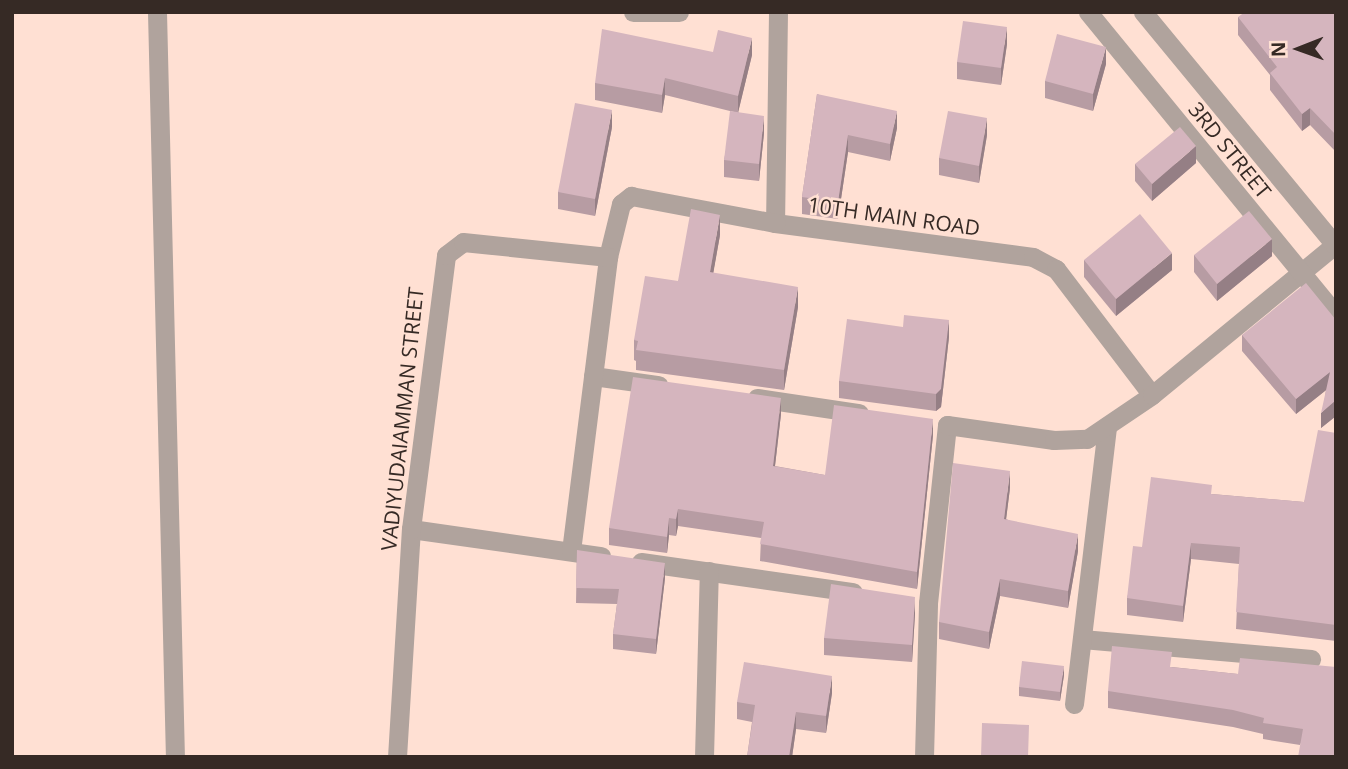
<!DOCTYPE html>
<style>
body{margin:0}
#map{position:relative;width:1348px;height:769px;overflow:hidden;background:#ffe0d3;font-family:"Open Sans",sans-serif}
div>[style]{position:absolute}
.minor>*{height:19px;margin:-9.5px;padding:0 9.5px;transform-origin:9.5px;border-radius:9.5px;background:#b0a39d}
.tertiary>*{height:19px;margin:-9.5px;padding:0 9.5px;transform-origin:9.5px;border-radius:9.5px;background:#b0a39d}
.wall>*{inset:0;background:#b79ca3}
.shaded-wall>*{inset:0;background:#957f85}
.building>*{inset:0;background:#d5b5be}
span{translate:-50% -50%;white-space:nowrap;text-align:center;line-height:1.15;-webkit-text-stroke:5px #ffe0d3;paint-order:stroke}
.street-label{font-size:21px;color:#362a25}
.frame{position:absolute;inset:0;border:14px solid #362a25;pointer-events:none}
.north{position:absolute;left:1264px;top:14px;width:70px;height:70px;-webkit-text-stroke:5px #ffe0d3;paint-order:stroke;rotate:269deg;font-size:19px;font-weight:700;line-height:28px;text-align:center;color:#362a25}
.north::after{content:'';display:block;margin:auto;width:24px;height:32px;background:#362a25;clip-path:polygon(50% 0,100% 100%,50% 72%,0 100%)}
</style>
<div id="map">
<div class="minor">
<div style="left:157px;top:12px;width:745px;rotate:88.62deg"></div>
<div style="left:633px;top:12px;width:46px"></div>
<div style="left:778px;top:12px;width:211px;rotate:90.8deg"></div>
<div style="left:775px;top:223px;width:260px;rotate:7.5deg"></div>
<div style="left:1033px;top:257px;width:26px;rotate:28deg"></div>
<div style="left:1056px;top:269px;width:158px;rotate:52.7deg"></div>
<div style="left:593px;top:376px;width:66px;rotate:7.9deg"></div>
<div style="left:757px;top:398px;width:103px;rotate:8.4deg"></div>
<div style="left:411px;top:529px;width:192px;rotate:8.1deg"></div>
<div style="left:571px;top:551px;width:296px;rotate:-82.8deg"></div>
<div style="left:608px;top:257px;width:55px;rotate:-76.2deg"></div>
<div style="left:621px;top:204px;width:13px;rotate:-39deg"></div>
<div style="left:631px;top:196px;width:147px;rotate:10.6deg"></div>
<div style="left:641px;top:562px;width:214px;rotate:8.1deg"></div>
<div style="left:1082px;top:639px;width:230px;rotate:5deg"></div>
<div style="left:1074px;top:704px;width:280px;rotate:-83.2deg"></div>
<div style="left:397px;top:757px;width:228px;rotate:-86.5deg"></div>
<div style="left:411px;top:529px;width:276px;rotate:-82.7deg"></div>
<div style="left:446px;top:255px;width:21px;rotate:-37deg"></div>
<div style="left:463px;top:242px;width:146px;rotate:5.9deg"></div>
<div style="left:704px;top:757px;width:186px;rotate:-88.5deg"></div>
<div style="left:924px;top:757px;width:154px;rotate:-88.5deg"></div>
<div style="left:928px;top:603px;width:179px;rotate:-83.9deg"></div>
<div style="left:947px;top:425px;width:108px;rotate:8deg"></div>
<div style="left:1054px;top:440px;width:33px;rotate:-2deg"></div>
<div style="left:1087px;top:439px;width:78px;rotate:-34.1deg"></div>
<div style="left:1152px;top:395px;width:238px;rotate:-39.4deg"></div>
</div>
<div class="tertiary">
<div style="left:1088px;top:12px;width:392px;rotate:50.7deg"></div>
<div style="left:1143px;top:12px;width:303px;rotate:50.5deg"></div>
</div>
<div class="wall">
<div style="clip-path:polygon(1336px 12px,1336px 152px,1310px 125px,1302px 131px,1270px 90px,1270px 75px,1238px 35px,1238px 17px)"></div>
<div style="clip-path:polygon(1007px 44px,1001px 85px,957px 79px,957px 62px)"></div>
<div style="clip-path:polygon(713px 52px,752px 55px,738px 112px,764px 133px,759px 181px,724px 177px,724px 160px,734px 112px,665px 95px,662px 113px,595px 100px,595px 83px)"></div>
<div style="clip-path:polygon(1106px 64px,1093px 111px,1045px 98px,1045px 81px)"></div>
<div style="clip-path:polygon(817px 94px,897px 128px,890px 161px,848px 152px,838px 219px,802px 214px,802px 197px)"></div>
<div style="clip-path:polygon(612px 127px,595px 216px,558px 209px,558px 192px)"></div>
<div style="clip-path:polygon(987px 135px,979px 183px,939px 175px,939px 158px)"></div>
<div style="clip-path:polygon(1196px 163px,1152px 201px,1135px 181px,1135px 164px)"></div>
<div style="clip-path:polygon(720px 235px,713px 273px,798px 307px,784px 390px,636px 370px,636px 361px,634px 360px,634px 340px,678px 281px)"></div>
<div style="clip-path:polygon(1194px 255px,1272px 256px,1217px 301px,1194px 272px)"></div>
<div style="clip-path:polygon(1084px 260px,1172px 270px,1116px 316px,1084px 277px)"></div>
<div style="clip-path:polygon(1336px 320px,1336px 416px,1321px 428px,1326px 390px,1296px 414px,1242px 351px,1242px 335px)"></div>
<div style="clip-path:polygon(949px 337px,941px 407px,936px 411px,839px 398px,839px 381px)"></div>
<div style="clip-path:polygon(781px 414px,775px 466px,825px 475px,933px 435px,917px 589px,760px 561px,761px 538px,678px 526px,676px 536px,669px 535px,667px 553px,609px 545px,609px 528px)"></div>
<div style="clip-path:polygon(1336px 433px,1336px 641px,1236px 629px,1239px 564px,1191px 559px,1183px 622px,1127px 615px,1127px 598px,1142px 547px,1212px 494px,1304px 502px)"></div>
<div style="clip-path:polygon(1010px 488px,1006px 519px,1078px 551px,1068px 608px,1000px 596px,989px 649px,939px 639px,939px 622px)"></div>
<div style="clip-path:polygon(577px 550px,665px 578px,656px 654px,613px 649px,613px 634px,617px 604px,576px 603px)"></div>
<div style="clip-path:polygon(915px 614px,912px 662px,824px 655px,824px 638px)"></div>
<div style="clip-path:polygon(1172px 667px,1238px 674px,1336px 667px,1300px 745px,1263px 739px,1263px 734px,1233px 727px,1108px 708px,1108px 691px)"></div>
<div style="clip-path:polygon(1064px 675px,1060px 701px,1019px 696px,1019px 687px)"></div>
<div style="clip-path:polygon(832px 693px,826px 733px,796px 729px,792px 757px,747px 757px,752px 722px,737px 719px,737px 702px)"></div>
</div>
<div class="shaded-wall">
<div style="clip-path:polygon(1007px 27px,1007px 44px,1001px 85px,1001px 68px)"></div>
<div style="clip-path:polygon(752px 38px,752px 55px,738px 113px,738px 96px)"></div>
<div style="clip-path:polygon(1106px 47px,1106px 64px,1093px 111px,1093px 94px)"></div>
<div style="clip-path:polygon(665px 78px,665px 95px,662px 113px,662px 95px)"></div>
<div style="clip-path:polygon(1310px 108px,1310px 125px,1302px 131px,1302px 114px)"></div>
<div style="clip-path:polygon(612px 110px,612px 127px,595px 216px,595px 199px)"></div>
<div style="clip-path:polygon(897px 111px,897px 128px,890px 161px,890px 144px)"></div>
<div style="clip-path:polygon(764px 116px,764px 133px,759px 181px,759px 164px)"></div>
<div style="clip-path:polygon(987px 118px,987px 135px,979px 183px,979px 166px)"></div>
<div style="clip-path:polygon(848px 135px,848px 152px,838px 219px,838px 202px)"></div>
<div style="clip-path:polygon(1196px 146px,1196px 163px,1152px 201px,1152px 184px)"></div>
<div style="clip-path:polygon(720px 215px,720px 235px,710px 292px,710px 272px)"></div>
<div style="clip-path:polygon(1272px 239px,1272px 256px,1217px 301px,1217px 284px)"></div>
<div style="clip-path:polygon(1172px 253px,1172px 270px,1116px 316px,1116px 299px)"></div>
<div style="clip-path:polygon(798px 287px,798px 307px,784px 390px,784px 370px)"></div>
<div style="clip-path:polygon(949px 320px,949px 337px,941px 407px,936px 411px,936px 394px)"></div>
<div style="clip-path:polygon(1330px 372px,1330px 387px,1296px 414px,1296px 399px)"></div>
<div style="clip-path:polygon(781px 398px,781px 414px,773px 483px,773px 466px)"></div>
<div style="clip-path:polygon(1336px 400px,1336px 416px,1321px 428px,1321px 413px)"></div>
<div style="clip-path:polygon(933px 419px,933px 435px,917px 589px,917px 572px)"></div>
<div style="clip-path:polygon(1010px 471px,1010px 488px,1004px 536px,1004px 519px)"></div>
<div style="clip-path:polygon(678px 509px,678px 526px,676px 536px,676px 519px)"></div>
<div style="clip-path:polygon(669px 518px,669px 535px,667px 553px,667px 537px)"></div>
<div style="clip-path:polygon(1078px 534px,1078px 551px,1068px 608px,1068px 591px)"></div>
<div style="clip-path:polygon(1191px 543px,1191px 559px,1183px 622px,1183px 606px)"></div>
<div style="clip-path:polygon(665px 563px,665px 578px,656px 654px,656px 639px)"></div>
<div style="clip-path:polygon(1000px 579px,1000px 596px,989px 649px,989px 632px)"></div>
<div style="clip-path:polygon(915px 597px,915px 614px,912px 662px,912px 645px)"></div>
<div style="clip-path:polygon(1064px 666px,1064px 675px,1060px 701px,1060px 692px)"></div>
<div style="clip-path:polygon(832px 676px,832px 693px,826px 733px,826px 716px)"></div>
<div style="clip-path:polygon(796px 712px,796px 729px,792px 757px,789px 757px)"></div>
</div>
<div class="building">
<div style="clip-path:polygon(1245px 12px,1336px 12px,1336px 135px,1310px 108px,1302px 114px,1270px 73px,1277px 67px,1238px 17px)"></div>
<div style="clip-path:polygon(963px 21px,1007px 27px,1001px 68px,957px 62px)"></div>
<div style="clip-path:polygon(602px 29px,713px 52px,718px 30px,752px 38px,738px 96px,665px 78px,662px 95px,595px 83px)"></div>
<div style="clip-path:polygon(1057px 34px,1106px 47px,1093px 94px,1045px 81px)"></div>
<div style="clip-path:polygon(817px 94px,897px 111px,890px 144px,848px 135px,838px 202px,802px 197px)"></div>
<div style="clip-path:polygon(575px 103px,612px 110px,595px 199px,558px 192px)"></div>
<div style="clip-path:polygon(730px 111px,764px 116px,759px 164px,724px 160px)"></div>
<div style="clip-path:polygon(948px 111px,987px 118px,979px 166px,939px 158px)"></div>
<div style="clip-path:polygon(1180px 127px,1196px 146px,1152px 184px,1135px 164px)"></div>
<div style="clip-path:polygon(691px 209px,720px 215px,710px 272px,798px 287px,784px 370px,636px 350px,638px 341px,634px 340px,645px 276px,678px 281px)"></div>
<div style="clip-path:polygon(1249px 211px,1272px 239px,1217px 284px,1194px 255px)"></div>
<div style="clip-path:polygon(1140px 214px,1172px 253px,1116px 299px,1084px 260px)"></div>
<div style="clip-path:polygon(1306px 283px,1336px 320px,1336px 400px,1321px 413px,1330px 372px,1296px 399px,1242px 335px)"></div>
<div style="clip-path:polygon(904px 315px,949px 320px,941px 389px,936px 394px,839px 381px,847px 319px,903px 327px)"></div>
<div style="clip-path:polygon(633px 377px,781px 398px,773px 466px,825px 475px,834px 405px,933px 419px,917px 572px,760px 544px,764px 522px,678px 509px,676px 519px,669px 518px,667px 537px,609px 528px)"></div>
<div style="clip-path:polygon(1318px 430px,1336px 433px,1336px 625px,1236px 612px,1240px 547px,1191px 543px,1183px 606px,1127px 598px,1133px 546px,1142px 547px,1151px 477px,1212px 485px,1211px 494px,1304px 502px)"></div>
<div style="clip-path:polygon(953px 463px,1010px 471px,1004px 519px,1078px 534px,1068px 591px,1000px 579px,989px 632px,939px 622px)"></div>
<div style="clip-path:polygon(577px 550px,665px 563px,656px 639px,613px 634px,619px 589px,576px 588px)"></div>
<div style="clip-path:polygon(831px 584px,915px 597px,912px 645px,824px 638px)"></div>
<div style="clip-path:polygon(1112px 646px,1172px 652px,1170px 667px,1238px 674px,1240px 658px,1336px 667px,1336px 742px,1334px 757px,1298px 757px,1303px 729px,1263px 723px,1264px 718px,1233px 710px,1108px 691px)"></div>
<div style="clip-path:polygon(1022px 661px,1064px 666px,1060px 692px,1019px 687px)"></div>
<div style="clip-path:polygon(744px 662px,832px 676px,826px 716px,796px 712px,789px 757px,747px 757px,755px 705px,737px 702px)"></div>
<div style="clip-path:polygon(982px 723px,1029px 725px,1028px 757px,981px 757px)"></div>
</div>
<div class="street-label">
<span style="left:1230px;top:150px;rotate:51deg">3RD STREET</span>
<span style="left:894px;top:216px;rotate:8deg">10TH MAIN ROAD</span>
<span style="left:402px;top:419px;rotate:-84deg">VADIYUDAIAMMAN STREET</span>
</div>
<div class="frame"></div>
<div class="north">N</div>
</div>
